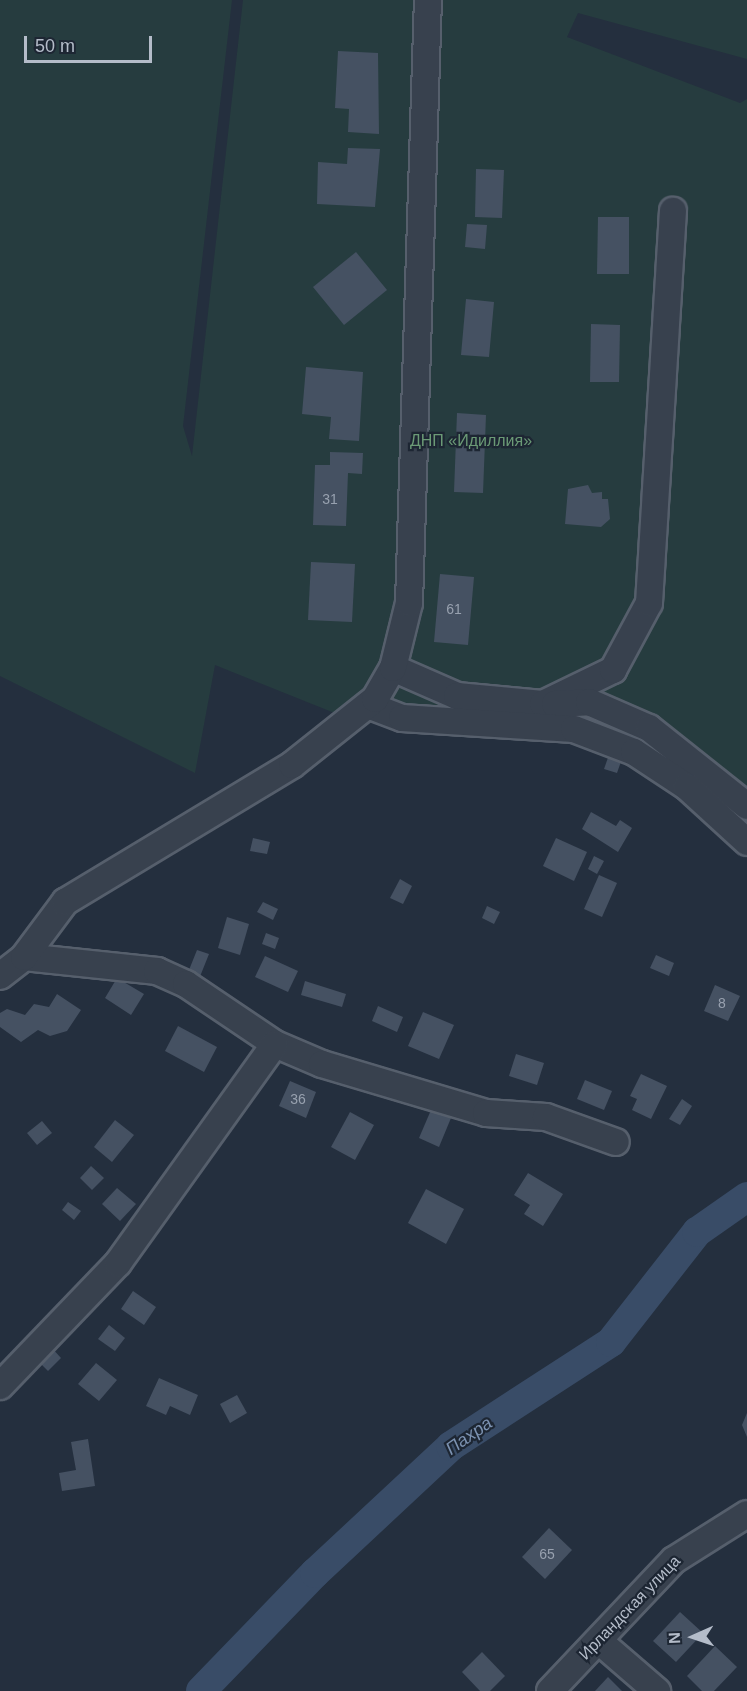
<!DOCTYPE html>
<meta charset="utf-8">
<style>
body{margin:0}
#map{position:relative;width:747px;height:1691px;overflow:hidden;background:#242f3e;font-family:Helvetica,sans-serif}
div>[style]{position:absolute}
.green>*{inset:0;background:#263c3f}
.river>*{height:30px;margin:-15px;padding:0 15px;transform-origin:15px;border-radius:15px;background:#394c67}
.building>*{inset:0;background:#455162}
.roads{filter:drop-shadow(2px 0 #565f6c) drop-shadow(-2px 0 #565f6c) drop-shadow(0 2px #565f6c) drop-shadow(0 -2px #565f6c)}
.minor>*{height:26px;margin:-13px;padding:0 13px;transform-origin:13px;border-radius:13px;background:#38414e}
span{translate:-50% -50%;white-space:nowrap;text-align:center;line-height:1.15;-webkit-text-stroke:4.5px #1d2633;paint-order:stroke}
.number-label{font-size:14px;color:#98a1af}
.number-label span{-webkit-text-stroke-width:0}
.park-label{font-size:16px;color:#6b9a76}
.street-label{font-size:16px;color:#b4bcc9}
.water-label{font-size:18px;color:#7c92b1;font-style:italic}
.north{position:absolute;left:663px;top:1607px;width:60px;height:60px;-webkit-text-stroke:4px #1d2633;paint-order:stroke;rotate:267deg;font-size:16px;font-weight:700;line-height:24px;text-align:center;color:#b4bcc9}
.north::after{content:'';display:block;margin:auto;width:21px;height:27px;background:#b4bcc9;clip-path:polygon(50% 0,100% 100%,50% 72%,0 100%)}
.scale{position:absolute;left:24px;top:36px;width:128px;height:27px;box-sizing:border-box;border:3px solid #b4bcc9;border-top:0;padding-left:8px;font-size:18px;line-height:21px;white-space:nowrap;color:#b4bcc9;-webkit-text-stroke:4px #1d2633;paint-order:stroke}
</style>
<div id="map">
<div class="green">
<div style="clip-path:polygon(0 0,232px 0,183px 426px,192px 456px,243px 0,747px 0,747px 59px,578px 13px,567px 37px,740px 103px,747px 99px,747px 829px,591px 722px,332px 712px,215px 665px,195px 773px,0 676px)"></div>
</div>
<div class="river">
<div style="left:201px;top:1691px;width:164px;rotate:-46deg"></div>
<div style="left:315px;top:1573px;width:186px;rotate:-43deg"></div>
<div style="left:451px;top:1446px;width:191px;rotate:-33deg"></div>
<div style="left:611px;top:1342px;width:140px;rotate:-52deg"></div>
<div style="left:697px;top:1232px;width:61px;rotate:-35deg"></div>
</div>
<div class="building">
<div style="clip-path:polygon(338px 51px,378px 53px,379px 134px,348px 132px,349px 109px,335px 108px)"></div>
<div style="clip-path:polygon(348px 148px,380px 149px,375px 207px,317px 204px,318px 162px,347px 164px)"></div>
<div style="clip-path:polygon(476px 169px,504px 170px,502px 218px,475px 217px)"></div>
<div style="clip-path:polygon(598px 217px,629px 217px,629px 274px,597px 274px)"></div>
<div style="clip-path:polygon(467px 224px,487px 225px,485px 249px,465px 247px)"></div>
<div style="clip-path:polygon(356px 252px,387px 290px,344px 325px,313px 287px)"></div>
<div style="clip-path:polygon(466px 299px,494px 302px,489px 357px,461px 355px)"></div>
<div style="clip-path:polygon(591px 324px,620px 325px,619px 382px,590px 382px)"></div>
<div style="clip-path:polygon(306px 367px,363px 372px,359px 441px,329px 439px,331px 417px,302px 414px)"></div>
<div style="clip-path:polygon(457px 413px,486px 415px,483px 493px,454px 492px)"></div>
<div style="clip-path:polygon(330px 452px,363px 453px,362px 474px,348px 473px,346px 526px,313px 525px,315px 465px,330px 465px)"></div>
<div style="clip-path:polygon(588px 485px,592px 493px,602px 492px,602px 499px,608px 499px,610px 519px,601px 527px,565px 524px,568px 489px)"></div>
<div style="clip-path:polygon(311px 562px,355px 564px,352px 622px,308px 620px)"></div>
<div style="clip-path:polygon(440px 574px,474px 577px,468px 645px,434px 642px)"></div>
<div style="clip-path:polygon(610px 752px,623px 756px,617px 773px,604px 769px)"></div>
<div style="clip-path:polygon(591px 812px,616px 826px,620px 820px,632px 828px,618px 852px,582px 829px)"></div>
<div style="clip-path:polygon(253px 838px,270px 842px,267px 854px,250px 851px)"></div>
<div style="clip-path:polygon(556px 838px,587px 852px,574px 881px,543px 866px)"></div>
<div style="clip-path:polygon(594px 856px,604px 861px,597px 874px,588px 869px)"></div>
<div style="clip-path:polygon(599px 875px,617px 883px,602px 917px,584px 909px)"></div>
<div style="clip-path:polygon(400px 879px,412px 886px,403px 904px,390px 898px)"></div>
<div style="clip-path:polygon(263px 902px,278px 909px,273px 920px,257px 912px)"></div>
<div style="clip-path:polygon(487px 906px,500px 912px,494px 924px,482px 918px)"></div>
<div style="clip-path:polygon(227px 917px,249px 924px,240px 955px,218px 948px)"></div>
<div style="clip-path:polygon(266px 933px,279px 938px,275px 949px,262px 944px)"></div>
<div style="clip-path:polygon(197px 950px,209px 954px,199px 979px,187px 975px)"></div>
<div style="clip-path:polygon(656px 955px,674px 963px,669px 976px,650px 968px)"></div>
<div style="clip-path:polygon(265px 956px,298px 971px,288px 992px,255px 977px)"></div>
<div style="clip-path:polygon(117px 978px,144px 994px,131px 1015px,105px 998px)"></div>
<div style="clip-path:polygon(305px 981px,346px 994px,342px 1007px,301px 995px)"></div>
<div style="clip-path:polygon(715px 985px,740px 996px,728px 1021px,704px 1011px)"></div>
<div style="clip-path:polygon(57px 994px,81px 1010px,67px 1031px,50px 1036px,38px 1030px,21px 1042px,0 1027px,0 1013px,7px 1009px,25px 1015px,34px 1004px,49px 1007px)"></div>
<div style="clip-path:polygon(378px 1006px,403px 1017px,397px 1032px,372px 1021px)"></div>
<div style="clip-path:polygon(423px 1012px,454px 1025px,439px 1059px,408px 1046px)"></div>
<div style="clip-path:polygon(178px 1026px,217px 1047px,204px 1072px,165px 1051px)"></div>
<div style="clip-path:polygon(516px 1054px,544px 1063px,537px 1085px,509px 1076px)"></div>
<div style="clip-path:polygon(641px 1074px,667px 1086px,651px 1119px,632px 1110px,637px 1099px,630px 1096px)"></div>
<div style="clip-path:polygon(585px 1080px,612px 1091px,604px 1110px,577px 1099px)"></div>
<div style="clip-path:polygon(290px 1081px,316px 1092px,306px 1118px,279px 1106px)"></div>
<div style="clip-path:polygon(682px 1099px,692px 1106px,680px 1125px,669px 1119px)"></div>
<div style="clip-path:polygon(431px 1110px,451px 1118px,439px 1147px,419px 1138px)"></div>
<div style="clip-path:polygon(350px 1112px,374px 1125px,355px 1160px,331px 1147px)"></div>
<div style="clip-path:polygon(115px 1120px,134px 1135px,112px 1162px,94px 1147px)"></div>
<div style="clip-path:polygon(42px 1121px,52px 1133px,37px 1145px,27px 1133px)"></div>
<div style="clip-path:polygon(91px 1166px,104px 1178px,92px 1190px,80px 1178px)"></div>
<div style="clip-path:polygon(528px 1173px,563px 1194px,543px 1226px,524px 1214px,530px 1205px,514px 1195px)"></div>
<div style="clip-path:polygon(117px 1188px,136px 1204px,120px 1221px,102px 1204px)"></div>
<div style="clip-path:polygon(426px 1189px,464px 1209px,446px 1244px,408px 1223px)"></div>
<div style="clip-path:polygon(68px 1202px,81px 1211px,74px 1220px,62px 1210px)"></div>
<div style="clip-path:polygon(133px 1291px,156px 1307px,144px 1325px,121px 1309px)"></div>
<div style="clip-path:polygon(109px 1325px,125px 1338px,115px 1351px,98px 1339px)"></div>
<div style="clip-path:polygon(51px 1347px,61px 1358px,48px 1371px,37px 1360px)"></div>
<div style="clip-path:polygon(96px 1363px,117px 1380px,99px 1401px,78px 1384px)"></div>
<div style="clip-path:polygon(159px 1378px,198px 1395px,190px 1415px,170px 1406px,166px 1415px,146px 1406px)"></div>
<div style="clip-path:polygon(237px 1395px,247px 1413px,230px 1423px,220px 1404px)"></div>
<div style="clip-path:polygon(747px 1413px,747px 1437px,742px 1425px)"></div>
<div style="clip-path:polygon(88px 1439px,95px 1486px,62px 1491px,59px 1473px,76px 1470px,71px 1442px)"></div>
<div style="clip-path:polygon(549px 1528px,572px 1550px,545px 1579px,522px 1557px)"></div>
<div style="clip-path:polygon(680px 1612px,703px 1633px,676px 1662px,653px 1641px)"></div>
<div style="clip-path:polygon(715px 1646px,737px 1667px,714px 1691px,702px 1691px,687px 1676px)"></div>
<div style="clip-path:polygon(482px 1652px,505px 1676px,490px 1691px,480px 1691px,462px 1672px)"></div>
<div style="clip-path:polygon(608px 1677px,622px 1691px,595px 1691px)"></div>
</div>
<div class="roads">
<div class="minor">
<div style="left:393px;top:668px;width:70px;rotate:23.6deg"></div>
<div style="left:457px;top:696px;width:86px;rotate:5.3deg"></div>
<div style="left:543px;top:704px;width:78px;rotate:-25.9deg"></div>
<div style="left:613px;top:670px;width:76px;rotate:-61.8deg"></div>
<div style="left:649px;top:603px;width:393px;rotate:-86.5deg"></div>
<div style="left:555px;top:704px;width:34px;rotate:-3deg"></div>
<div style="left:589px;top:702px;width:65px;rotate:23.4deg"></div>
<div style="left:649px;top:728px;width:125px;rotate:38.5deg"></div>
<div style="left:368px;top:705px;width:36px;rotate:21deg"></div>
<div style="left:402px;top:718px;width:172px;rotate:3.7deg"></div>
<div style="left:574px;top:729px;width:64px;rotate:21deg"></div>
<div style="left:634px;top:752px;width:64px;rotate:33.4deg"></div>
<div style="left:687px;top:787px;width:81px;rotate:42.5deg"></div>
<div style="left:24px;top:957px;width:134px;rotate:6deg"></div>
<div style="left:157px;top:971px;width:32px;rotate:24deg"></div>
<div style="left:186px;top:984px;width:107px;rotate:34deg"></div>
<div style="left:275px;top:1044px;width:51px;rotate:23.1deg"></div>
<div style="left:322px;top:1064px;width:171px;rotate:16.6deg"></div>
<div style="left:486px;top:1113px;width:60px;rotate:3.8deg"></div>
<div style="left:546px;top:1117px;width:74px;rotate:19.7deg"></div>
<div style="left:0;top:976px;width:31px;rotate:-38deg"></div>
<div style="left:24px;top:957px;width:69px;rotate:-53.3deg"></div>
<div style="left:65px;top:902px;width:265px;rotate:-31.1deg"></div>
<div style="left:292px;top:765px;width:106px;rotate:-38.5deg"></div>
<div style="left:375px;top:699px;width:36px;rotate:-60deg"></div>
<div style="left:393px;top:668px;width:67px;rotate:-76.2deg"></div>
<div style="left:409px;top:603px;width:603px;rotate:-88.2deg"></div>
<div style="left:0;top:1386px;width:170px;rotate:-46.2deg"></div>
<div style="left:118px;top:1263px;width:269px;rotate:-54.4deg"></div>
<div style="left:599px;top:1641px;width:77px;rotate:40.8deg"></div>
<div style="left:550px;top:1691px;width:180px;rotate:-46.6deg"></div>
<div style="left:674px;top:1560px;width:86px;rotate:-32.2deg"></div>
</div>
</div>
<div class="number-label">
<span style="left:330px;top:499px">31</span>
<span style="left:454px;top:609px">61</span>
<span style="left:722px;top:1003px">8</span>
<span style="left:298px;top:1099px">36</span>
<span style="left:547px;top:1554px">65</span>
</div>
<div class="park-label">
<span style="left:471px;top:441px">ДНП «Идиллия»</span>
</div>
<div class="street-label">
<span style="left:630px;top:1608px;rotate:-46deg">Ирландская улица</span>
</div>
<div class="water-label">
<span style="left:469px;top:1436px;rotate:-35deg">Пахра</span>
</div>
<div class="north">N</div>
<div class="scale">50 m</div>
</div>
